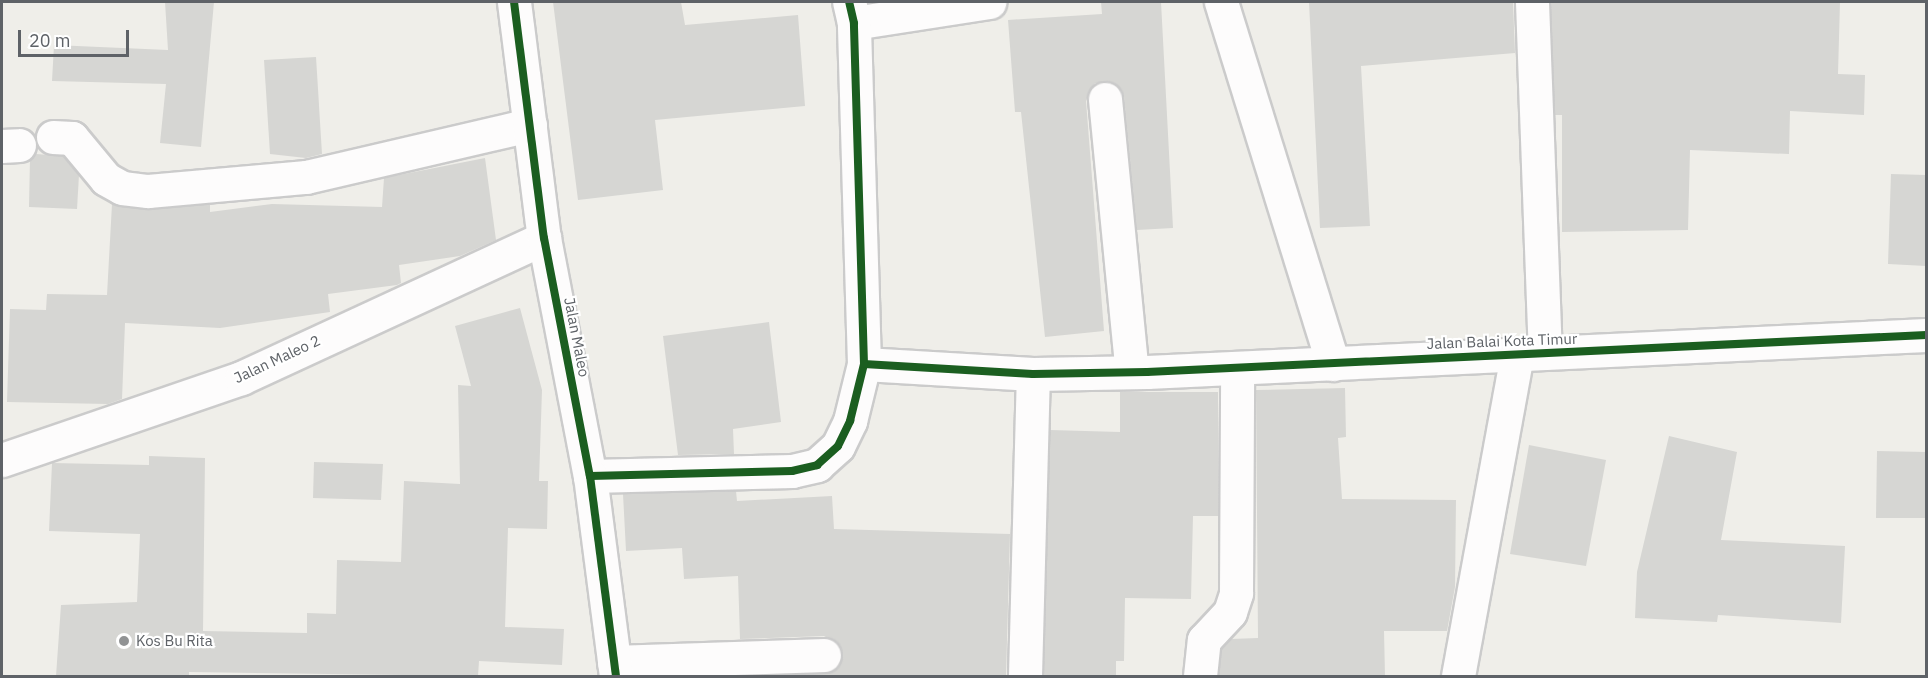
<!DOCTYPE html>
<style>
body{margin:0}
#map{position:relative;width:1928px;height:678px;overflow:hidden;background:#efeee9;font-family:"IBM Plex Sans",sans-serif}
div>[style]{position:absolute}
.building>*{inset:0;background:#d6d6d3}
.roads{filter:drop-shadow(2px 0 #cbcbcb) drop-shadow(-2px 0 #cbcbcb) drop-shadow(0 2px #cbcbcb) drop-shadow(0 -2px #cbcbcb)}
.minor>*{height:33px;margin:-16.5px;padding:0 16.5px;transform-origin:16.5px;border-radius:16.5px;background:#fdfcfc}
.tertiary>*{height:33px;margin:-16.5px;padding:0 16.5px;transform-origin:16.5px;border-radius:16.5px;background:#fdfcfc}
.cycleway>*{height:8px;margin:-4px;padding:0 4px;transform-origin:4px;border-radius:4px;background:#1b5e20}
.dots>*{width:16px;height:16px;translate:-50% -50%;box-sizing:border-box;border:3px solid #fff;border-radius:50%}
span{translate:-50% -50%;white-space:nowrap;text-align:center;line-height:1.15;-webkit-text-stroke:4.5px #fff;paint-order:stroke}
.street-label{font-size:15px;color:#5e6267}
.poi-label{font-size:15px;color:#5e6267}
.left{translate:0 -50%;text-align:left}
.frame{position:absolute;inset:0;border:3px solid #5e6267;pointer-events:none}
.scale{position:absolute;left:18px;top:30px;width:111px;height:27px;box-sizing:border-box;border:3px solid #5e6267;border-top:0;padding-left:8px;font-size:18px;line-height:21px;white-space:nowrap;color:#5e6267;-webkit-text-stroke:4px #fff;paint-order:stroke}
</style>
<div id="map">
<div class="building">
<div style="clip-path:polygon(165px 2px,214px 2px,201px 147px,160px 143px,166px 84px,52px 81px,54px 45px,168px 50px)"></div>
<div style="clip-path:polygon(553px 2px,681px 2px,685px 25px,798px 15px,805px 106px,655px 120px,663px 190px,578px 200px)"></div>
<div style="clip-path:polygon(1101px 2px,1161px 2px,1173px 228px,1137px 230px,1124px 97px,1112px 82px,1095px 83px,1086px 101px,1104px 331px,1045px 337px,1021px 112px,1015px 112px,1008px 20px,1102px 14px)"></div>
<div style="clip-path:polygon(1309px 2px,1513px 2px,1515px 53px,1361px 66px,1370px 226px,1320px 228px)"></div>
<div style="clip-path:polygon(1551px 2px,1840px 2px,1838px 74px,1865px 75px,1864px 115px,1790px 111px,1789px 154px,1690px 150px,1688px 230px,1562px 232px,1562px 115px,1555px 115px)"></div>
<div style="clip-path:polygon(316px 57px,322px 154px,306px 158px,270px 154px,264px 60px)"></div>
<div style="clip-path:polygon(36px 154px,63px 156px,79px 175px,77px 209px,29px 207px,30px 159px)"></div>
<div style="clip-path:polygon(485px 158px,496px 240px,460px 256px,399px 265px,401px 283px,397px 285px,328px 294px,330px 312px,220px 328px,125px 323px,122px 399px,108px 404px,7px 402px,10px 309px,46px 310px,47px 294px,107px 295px,112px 204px,149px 210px,210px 204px,210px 212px,272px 204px,382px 207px,384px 178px)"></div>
<div style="clip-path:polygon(1891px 174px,1926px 175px,1926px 266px,1888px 264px)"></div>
<div style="clip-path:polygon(520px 308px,542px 390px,539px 481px,548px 481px,547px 529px,508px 528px,505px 627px,564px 629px,562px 665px,479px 661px,478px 676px,189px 672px,189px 676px,56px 676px,61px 605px,137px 602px,140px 534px,49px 531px,52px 463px,149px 465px,149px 456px,205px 458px,203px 631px,307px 633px,307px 613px,336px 614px,337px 560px,401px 562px,404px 481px,460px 484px,458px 385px,471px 386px,455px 326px)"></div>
<div style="clip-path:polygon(769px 322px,781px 422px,733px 429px,734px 454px,678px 455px,663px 336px)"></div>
<div style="clip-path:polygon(1345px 388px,1346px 437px,1338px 438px,1342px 499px,1456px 500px,1455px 587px,1447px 631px,1384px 631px,1385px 676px,1219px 676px,1222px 648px,1231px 639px,1258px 638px,1256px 390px)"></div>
<div style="clip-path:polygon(1120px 392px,1218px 392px,1218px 516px,1193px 516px,1191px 599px,1125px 598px,1124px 661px,1116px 661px,1116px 676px,1044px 676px,1050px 430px,1120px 432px)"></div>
<div style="clip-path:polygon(1669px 436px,1737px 452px,1721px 540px,1845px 546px,1841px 623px,1718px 615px,1717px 622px,1635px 618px,1637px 572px)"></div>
<div style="clip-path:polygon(1529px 445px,1606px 460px,1586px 566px,1510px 554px)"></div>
<div style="clip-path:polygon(1877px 451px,1926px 452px,1926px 518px,1876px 518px)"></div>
<div style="clip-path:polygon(314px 462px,383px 464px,381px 500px,313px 498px)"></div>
<div style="clip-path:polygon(736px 491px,737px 501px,832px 496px,834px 529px,1010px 534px,1006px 676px,742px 676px,825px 674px,840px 664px,843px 654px,840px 645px,824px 636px,740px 639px,738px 576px,684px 579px,682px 548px,626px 551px,623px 494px)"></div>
</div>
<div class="roads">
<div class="minor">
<div style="left:1221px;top:2px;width:379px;rotate:72.8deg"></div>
<div style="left:1532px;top:2px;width:351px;rotate:87.9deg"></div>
<div style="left:854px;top:23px;width:137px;rotate:-8.8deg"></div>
<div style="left:1105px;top:99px;width:274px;rotate:84.4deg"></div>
<div style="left:53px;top:137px;width:19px;rotate:3deg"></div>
<div style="left:72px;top:138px;width:53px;rotate:50.3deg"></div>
<div style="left:106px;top:179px;width:18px;rotate:29deg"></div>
<div style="left:122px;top:188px;width:26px;rotate:7deg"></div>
<div style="left:148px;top:191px;width:159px;rotate:-5.1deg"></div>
<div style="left:306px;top:177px;width:230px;rotate:-13.1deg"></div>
<div style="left:2px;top:146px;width:17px;rotate:-3deg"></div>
<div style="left:864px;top:364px;width:169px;rotate:3.4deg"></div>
<div style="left:1033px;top:374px;width:114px;rotate:-1deg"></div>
<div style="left:1147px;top:372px;width:780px;rotate:-2.72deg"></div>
<div style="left:2px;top:460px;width:253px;rotate:-18.9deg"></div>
<div style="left:241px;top:378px;width:334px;rotate:-24.8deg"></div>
<div style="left:590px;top:476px;width:202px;rotate:-1.4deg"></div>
<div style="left:792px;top:471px;width:26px;rotate:-13deg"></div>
<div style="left:817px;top:465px;width:28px;rotate:-42deg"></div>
<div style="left:838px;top:446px;width:28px;rotate:-64deg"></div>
<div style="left:850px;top:421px;width:59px;rotate:-76.2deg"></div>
<div style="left:864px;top:364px;width:341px;rotate:-91.7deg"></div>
<div style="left:854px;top:23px;width:22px;rotate:-103deg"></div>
<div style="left:614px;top:662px;width:210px;rotate:-1.9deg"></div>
<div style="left:1025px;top:676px;width:302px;rotate:-88.5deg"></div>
<div style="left:1200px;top:676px;width:36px;rotate:-84deg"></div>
<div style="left:1204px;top:640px;width:38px;rotate:-47deg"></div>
<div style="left:1230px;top:612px;width:20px;rotate:-72deg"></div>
<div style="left:1236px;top:593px;width:225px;rotate:-89.7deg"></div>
<div style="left:1458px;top:676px;width:327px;rotate:-79.6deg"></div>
</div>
<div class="tertiary">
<div style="left:514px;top:2px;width:238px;rotate:82.8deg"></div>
<div style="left:544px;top:238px;width:242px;rotate:79.1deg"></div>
<div style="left:590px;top:476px;width:202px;rotate:82.6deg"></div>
</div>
</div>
<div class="cycleway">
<div style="left:514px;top:2px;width:238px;rotate:82.8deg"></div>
<div style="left:544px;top:238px;width:242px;rotate:79.1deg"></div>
<div style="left:590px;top:476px;width:202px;rotate:82.6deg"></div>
<div style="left:864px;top:364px;width:169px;rotate:3.4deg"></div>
<div style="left:1033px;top:374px;width:114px;rotate:-1deg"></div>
<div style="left:1147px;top:372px;width:780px;rotate:-2.72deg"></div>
<div style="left:590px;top:476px;width:202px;rotate:-1.4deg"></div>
<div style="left:792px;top:471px;width:26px;rotate:-13deg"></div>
<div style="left:817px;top:465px;width:28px;rotate:-42deg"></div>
<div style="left:838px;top:446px;width:28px;rotate:-64deg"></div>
<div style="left:850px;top:421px;width:59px;rotate:-76.2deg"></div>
<div style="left:864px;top:364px;width:341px;rotate:-91.7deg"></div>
<div style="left:854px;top:23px;width:22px;rotate:-103deg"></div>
</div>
<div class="dots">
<div style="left:124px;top:641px;background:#919394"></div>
</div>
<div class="street-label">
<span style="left:577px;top:337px;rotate:79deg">Jalan Maleo</span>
<span style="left:1502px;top:341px;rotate:-2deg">Jalan Balai Kota Timur</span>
<span style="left:277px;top:359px;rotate:-25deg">Jalan Maleo 2</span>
</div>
<div class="poi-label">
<span class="left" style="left:136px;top:641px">Kos Bu Rita</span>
</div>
<div class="frame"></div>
<div class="scale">20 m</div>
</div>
